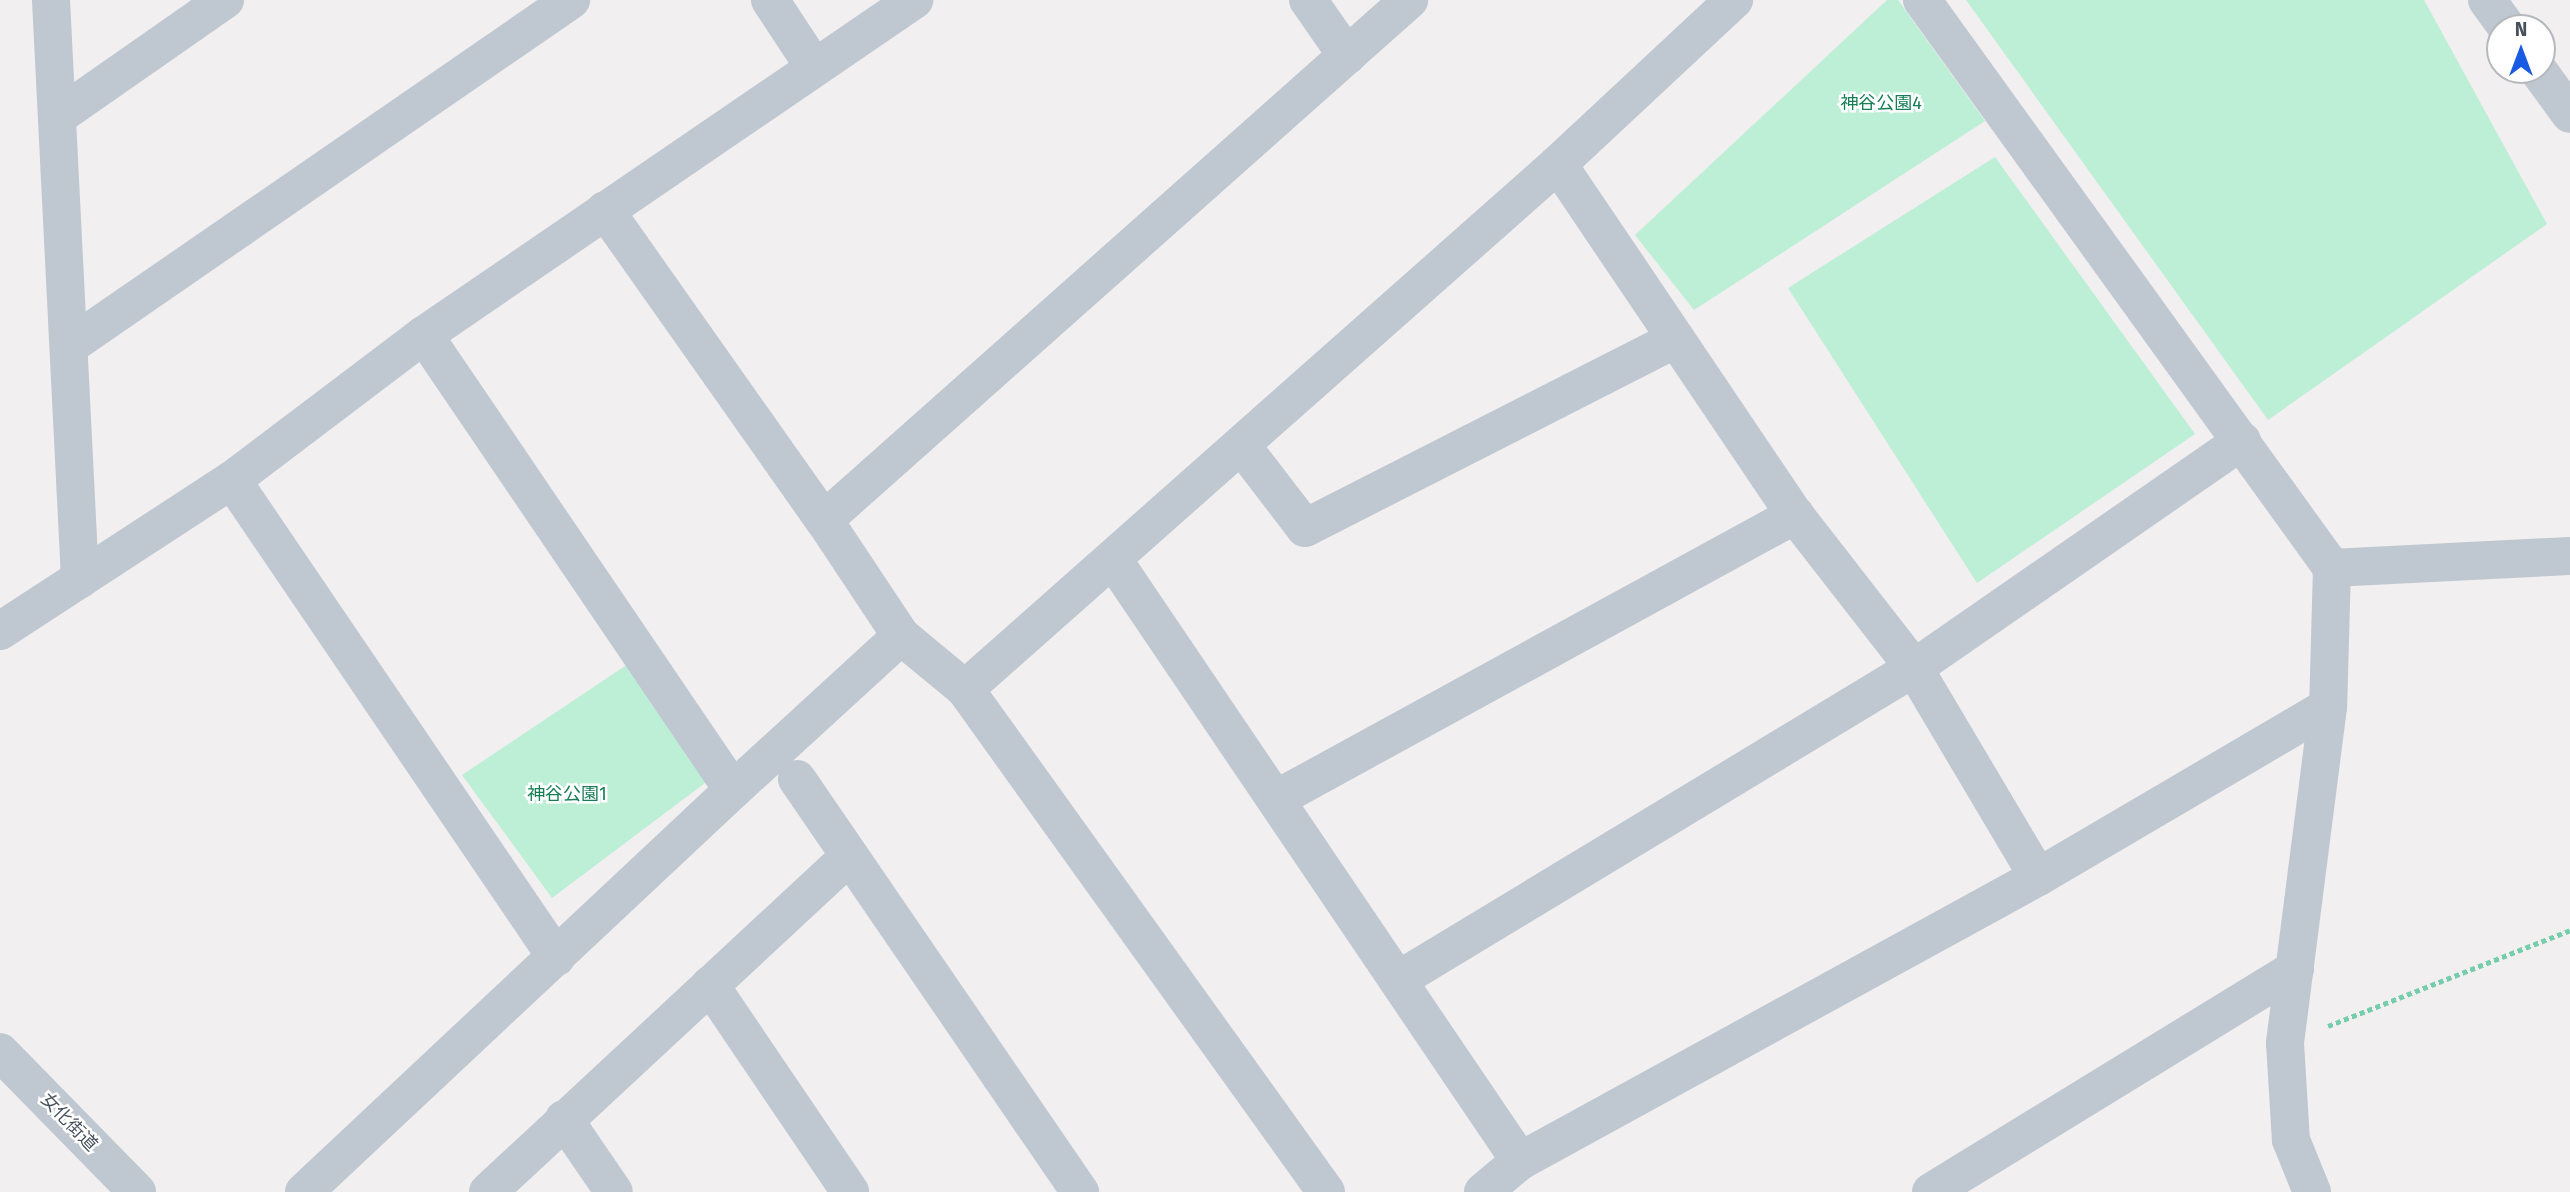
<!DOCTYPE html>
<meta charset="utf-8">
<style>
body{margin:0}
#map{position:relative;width:2570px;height:1192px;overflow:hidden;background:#f1efef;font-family:"Fira Sans","Noto Sans JP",sans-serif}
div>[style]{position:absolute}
.green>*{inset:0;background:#bdefd6}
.path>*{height:4.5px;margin-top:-2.25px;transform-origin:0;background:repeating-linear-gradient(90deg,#75cdac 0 5px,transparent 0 8.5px)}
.minor>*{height:38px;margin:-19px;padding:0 19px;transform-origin:19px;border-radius:19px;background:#bfc7d1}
.tertiary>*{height:38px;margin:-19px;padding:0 19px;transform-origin:19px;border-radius:19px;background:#bfc7d1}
span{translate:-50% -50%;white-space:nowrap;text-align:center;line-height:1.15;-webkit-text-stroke:5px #fff;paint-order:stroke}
.park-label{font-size:18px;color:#177e56}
.street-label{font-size:18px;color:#47505c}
.north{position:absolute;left:2486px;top:14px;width:70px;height:70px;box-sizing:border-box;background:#fff;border:2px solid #b5b9be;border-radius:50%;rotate:0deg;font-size:19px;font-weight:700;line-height:28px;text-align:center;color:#47505c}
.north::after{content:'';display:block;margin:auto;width:24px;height:32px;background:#195ae2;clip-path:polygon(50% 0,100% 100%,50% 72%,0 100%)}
</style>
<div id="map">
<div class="green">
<div style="clip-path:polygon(1887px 0,1898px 0,1985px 121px,1694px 310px,1635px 235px)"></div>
<div style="clip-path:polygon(1966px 0,2424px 0,2547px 224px,2268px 420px)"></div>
<div style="clip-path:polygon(1995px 157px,2195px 434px,1977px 583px,1788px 288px)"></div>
<div style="clip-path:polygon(628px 664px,709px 780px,552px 898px,462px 775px)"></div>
</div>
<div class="path">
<div style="left:2328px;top:1026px;width:260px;rotate:-21.6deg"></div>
</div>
<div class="minor">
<div style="left:51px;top:0;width:580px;rotate:87.13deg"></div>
<div style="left:770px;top:0;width:80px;rotate:56.7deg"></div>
<div style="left:1308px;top:0;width:68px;rotate:55.1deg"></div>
<div style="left:1922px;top:0;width:701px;rotate:54.18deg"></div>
<div style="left:2332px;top:568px;width:139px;rotate:91.6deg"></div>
<div style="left:2328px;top:707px;width:339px;rotate:97.3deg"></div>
<div style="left:2285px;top:1043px;width:97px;rotate:86.5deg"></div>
<div style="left:2291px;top:1140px;width:56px;rotate:68deg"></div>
<div style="left:2487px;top:0;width:34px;rotate:54deg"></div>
<div style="left:2538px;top:70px;width:54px;rotate:54deg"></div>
<div style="left:57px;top:117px;width:205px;rotate:-34.9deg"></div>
<div style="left:1558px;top:164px;width:424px;rotate:56deg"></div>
<div style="left:1795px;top:515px;width:194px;rotate:52.1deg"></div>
<div style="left:1914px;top:668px;width:243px;rotate:59.3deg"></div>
<div style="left:605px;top:210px;width:380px;rotate:54.8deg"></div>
<div style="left:824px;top:520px;width:139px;rotate:56.4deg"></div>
<div style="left:901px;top:636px;width:83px;rotate:39.6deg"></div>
<div style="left:965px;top:689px;width:619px;rotate:54.33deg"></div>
<div style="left:424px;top:335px;width:550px;rotate:55.82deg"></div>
<div style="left:69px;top:346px;width:610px;rotate:-34.58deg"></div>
<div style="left:1242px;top:446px;width:103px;rotate:52.5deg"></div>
<div style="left:1305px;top:528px;width:416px;rotate:-27deg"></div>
<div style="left:232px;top:480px;width:577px;rotate:55.81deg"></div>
<div style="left:824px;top:520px;width:783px;rotate:-41.63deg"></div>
<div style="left:1114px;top:561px;width:724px;rotate:55.92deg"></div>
<div style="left:2332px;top:568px;width:238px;rotate:-2.9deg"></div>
<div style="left:0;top:631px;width:277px;rotate:-33.1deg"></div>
<div style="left:232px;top:480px;width:241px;rotate:-37.1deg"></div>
<div style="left:424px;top:335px;width:594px;rotate:-34.36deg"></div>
<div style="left:965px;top:689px;width:792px;rotate:-41.52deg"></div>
<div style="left:1558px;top:164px;width:241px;rotate:-43deg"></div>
<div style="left:797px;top:779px;width:501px;rotate:55.58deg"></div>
<div style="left:1276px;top:799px;width:592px;rotate:-28.69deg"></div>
<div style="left:1398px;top:980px;width:603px;rotate:-31.16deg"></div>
<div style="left:1914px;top:668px;width:399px;rotate:-34.7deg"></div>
<div style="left:710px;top:985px;width:250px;rotate:55.9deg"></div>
<div style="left:564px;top:1119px;width:88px;rotate:55.6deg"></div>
<div style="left:304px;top:1192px;width:588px;rotate:-43.14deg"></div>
<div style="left:733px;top:790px;width:228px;rotate:-42.5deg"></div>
<div style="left:488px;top:1192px;width:493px;rotate:-42.9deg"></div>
<div style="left:1483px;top:1192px;width:48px;rotate:-40deg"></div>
<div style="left:1520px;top:1161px;width:591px;rotate:-28.73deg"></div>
<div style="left:2038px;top:877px;width:336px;rotate:-30.4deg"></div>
<div style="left:1931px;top:1192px;width:427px;rotate:-31.5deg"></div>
</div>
<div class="tertiary">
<div style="left:0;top:1052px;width:196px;rotate:45.6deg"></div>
</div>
<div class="park-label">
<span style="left:1881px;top:103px">神谷公園4</span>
<span style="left:567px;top:794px">神谷公園1</span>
</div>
<div class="street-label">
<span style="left:69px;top:1122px;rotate:46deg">女化街道</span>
</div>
<div class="north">N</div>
</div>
